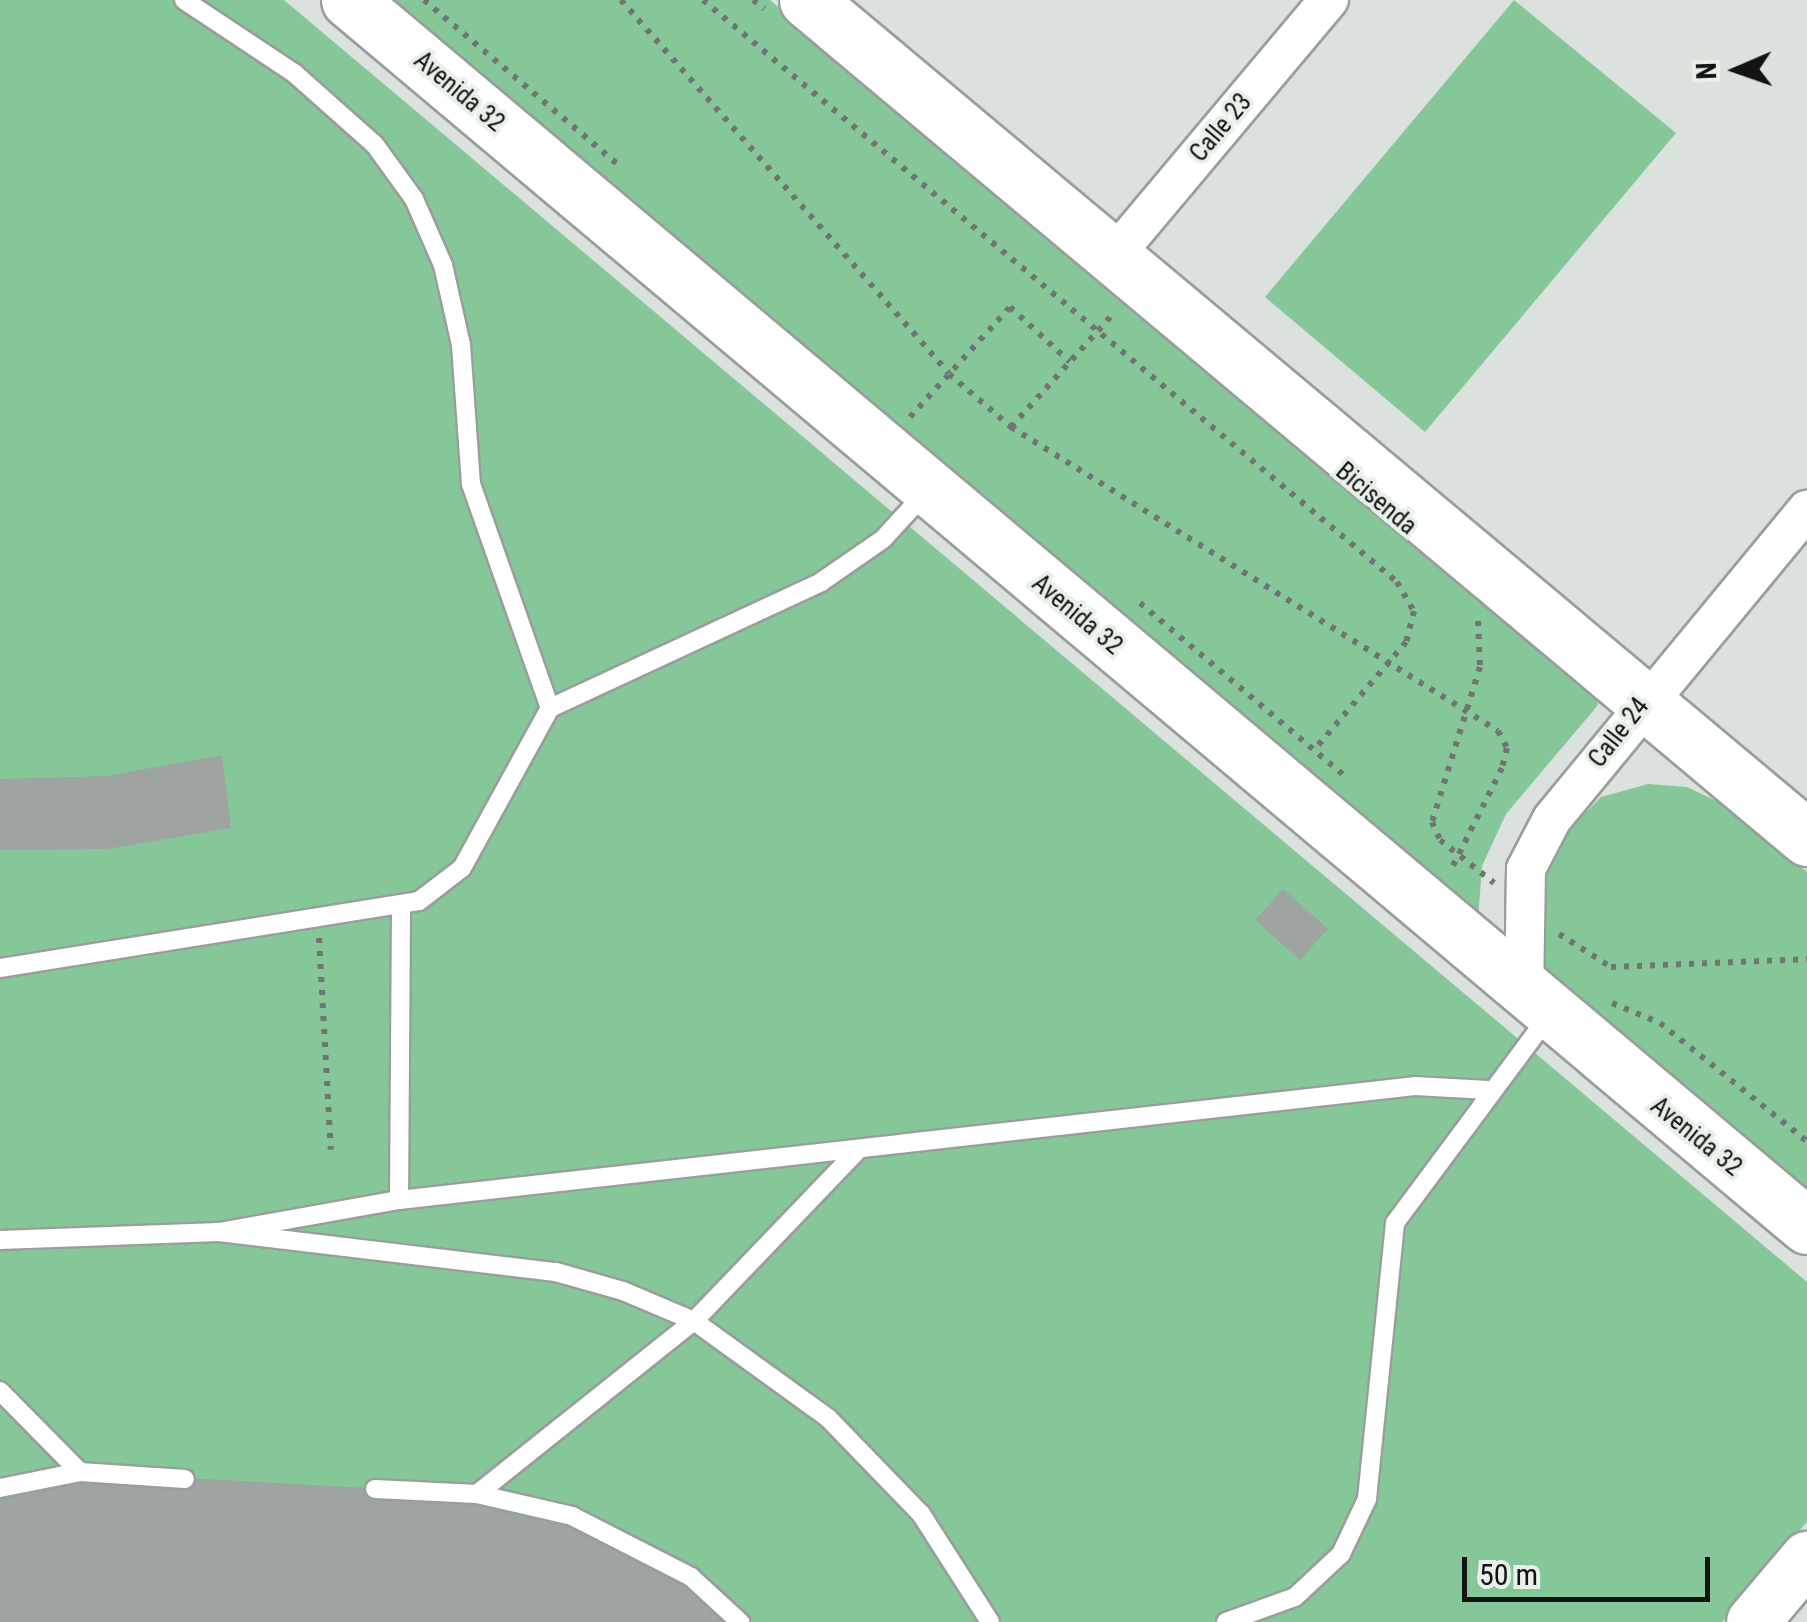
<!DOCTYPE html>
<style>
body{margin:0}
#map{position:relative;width:1807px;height:1622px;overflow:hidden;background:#dbe2dd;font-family:"Roboto Condensed",sans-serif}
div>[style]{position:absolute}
.green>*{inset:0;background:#86c79a}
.building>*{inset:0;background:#9ea49f}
.path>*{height:6px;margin-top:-3px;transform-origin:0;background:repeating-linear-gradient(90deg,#717572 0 5px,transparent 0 13px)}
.roads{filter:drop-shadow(2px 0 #989f9a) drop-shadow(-2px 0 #989f9a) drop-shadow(0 2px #989f9a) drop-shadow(0 -2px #989f9a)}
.lane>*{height:18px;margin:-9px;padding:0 9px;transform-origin:9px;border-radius:9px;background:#fff}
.street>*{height:38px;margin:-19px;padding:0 19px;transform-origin:19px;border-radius:19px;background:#fff}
.secondary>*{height:52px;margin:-26px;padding:0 26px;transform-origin:26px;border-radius:26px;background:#fff}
.highway>*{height:55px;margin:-27.5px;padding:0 27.5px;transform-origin:27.5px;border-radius:27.5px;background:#fff}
span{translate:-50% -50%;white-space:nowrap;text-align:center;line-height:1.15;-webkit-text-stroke:8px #e8f0ea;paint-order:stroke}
.street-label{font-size:25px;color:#121412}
.north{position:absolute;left:1687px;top:20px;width:100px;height:100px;-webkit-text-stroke:8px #e8f0ea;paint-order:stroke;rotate:268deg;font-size:28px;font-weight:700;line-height:40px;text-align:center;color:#121412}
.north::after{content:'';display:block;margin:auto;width:35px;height:45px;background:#121412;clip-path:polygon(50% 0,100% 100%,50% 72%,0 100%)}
.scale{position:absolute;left:1462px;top:1557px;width:248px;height:45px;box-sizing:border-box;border:5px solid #121412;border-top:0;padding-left:12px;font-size:30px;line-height:35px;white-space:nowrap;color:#121412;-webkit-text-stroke:8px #e8f0ea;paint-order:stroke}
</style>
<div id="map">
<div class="green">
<div style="clip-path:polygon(0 0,284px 0,1807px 1282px,1807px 1522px,1722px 1622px,0 1622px)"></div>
<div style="clip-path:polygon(371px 0,770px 0,1596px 694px,1598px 705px,1506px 814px,1482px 866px,1478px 919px)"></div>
<div style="clip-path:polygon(1514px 0,1676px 133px,1425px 432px,1265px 297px)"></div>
<div style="clip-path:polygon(1648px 784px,1687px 787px,1729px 807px,1807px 872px,1807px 1208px,1559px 999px,1537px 958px,1533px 921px,1548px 850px,1601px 797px)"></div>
</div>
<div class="building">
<div style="clip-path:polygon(222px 755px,231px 828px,107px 849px,0 850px,0 779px,107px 776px)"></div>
<div style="clip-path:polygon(1283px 889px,1328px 929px,1300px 960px,1255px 920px)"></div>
<div style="clip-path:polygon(80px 1472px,477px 1494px,632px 1542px,740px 1622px,0 1622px,0 1488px)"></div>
</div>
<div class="path">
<div style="left:424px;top:0;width:258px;rotate:40.3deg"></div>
<div style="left:621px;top:0;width:497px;rotate:48.7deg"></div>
<div style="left:949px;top:374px;width:82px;rotate:40.5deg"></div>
<div style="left:1011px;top:427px;width:574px;rotate:31.97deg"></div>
<div style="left:1498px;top:731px;width:19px;rotate:62deg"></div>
<div style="left:1507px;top:748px;width:21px;rotate:104deg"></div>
<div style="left:1502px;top:768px;width:114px;rotate:116.6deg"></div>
<div style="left:703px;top:0;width:906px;rotate:39.98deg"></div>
<div style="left:1397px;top:582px;width:34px;rotate:60deg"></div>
<div style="left:1414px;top:611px;width:32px;rotate:104deg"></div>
<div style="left:1406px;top:642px;width:140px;rotate:130.4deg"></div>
<div style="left:753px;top:0;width:14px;rotate:39deg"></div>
<div style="left:910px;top:417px;width:149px;rotate:-47.7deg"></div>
<div style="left:1010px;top:307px;width:81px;rotate:42.5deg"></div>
<div style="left:1011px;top:427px;width:155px;rotate:-47.9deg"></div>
<div style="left:1140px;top:603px;width:272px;rotate:40.2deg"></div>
<div style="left:1478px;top:621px;width:46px;rotate:87.5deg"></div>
<div style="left:1480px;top:667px;width:162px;rotate:107.2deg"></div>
<div style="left:1432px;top:822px;width:20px;rotate:66deg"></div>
<div style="left:1440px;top:840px;width:69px;rotate:38.5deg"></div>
<div style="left:1559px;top:934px;width:62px;rotate:32.4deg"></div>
<div style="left:1611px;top:967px;width:196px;rotate:-2.3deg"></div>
<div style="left:319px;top:938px;width:212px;rotate:86.8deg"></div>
<div style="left:1612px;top:1003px;width:52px;rotate:22.6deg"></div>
<div style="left:1660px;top:1023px;width:189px;rotate:38.8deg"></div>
</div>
<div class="roads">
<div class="lane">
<div style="left:184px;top:0;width:132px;rotate:33.6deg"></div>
<div style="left:294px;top:73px;width:108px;rotate:41.6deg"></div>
<div style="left:375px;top:145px;width:67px;rotate:54.2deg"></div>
<div style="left:414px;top:199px;width:72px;rotate:66.3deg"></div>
<div style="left:443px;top:265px;width:82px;rotate:77.3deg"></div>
<div style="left:461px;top:345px;width:139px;rotate:85.9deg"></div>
<div style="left:471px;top:484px;width:238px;rotate:70.6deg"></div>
<div style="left:0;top:968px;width:424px;rotate:-9.1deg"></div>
<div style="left:419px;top:901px;width:54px;rotate:-37.5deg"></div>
<div style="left:462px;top:868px;width:183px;rotate:-61.2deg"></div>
<div style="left:550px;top:708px;width:299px;rotate:-24.9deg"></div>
<div style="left:821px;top:582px;width:75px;rotate:-34.7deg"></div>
<div style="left:883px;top:539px;width:64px;rotate:-47.5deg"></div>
<div style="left:399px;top:1200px;width:296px;rotate:-89.6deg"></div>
<div style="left:219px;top:1232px;width:183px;rotate:-10.1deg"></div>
<div style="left:399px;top:1200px;width:1022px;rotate:-6.4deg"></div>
<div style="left:1415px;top:1086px;width:73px;rotate:3.1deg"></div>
<div style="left:0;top:1240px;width:219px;rotate:-2.1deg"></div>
<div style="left:219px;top:1232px;width:339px;rotate:6.8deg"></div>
<div style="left:556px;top:1272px;width:70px;rotate:15.8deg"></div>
<div style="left:623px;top:1291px;width:77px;rotate:22.9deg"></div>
<div style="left:694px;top:1321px;width:165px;rotate:35.9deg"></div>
<div style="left:828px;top:1418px;width:134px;rotate:45.9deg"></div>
<div style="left:921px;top:1514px;width:128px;rotate:57.4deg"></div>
<div style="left:0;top:1391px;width:114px;rotate:45.4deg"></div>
<div style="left:0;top:1488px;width:82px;rotate:-11.3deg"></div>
<div style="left:80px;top:1472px;width:105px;rotate:3.8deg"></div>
<div style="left:375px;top:1489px;width:102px;rotate:2.8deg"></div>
<div style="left:477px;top:1494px;width:98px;rotate:13deg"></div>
<div style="left:572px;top:1516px;width:134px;rotate:27.1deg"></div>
<div style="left:691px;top:1577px;width:67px;rotate:42.6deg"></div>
<div style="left:477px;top:1494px;width:278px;rotate:-38.6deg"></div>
<div style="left:694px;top:1321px;width:234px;rotate:-46.2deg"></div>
<div style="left:1226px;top:1622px;width:73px;rotate:-19.9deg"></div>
<div style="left:1295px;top:1597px;width:63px;rotate:-43.1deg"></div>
<div style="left:1341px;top:1554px;width:61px;rotate:-64.7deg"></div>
<div style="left:1367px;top:1499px;width:277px;rotate:-84.2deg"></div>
<div style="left:1395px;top:1223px;width:257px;rotate:-53.4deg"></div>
</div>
<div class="street">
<div style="left:1113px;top:257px;width:336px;rotate:-50deg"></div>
<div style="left:1524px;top:995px;width:126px;rotate:-89.1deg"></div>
<div style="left:1526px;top:869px;width:56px;rotate:-62.5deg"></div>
<div style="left:1552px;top:819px;width:401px;rotate:-50.5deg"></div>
</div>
<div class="secondary">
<div style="left:1753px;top:1622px;width:84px;rotate:-49.8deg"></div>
</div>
<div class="highway">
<div style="left:349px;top:0;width:1905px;rotate:40.06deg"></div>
<div style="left:807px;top:0;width:1305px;rotate:39.96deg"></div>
</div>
</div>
<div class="street-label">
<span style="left:459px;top:92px;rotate:40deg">Avenida 32</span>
<span style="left:1221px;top:128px;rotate:-50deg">Calle 23</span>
<span style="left:1376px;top:499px;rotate:40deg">Bicisenda</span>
<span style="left:1077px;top:615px;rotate:40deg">Avenida 32</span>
<span style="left:1619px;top:733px;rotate:-52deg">Calle 24</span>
<span style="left:1696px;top:1137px;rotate:39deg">Avenida 32</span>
</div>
<div class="north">N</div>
<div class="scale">50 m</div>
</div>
